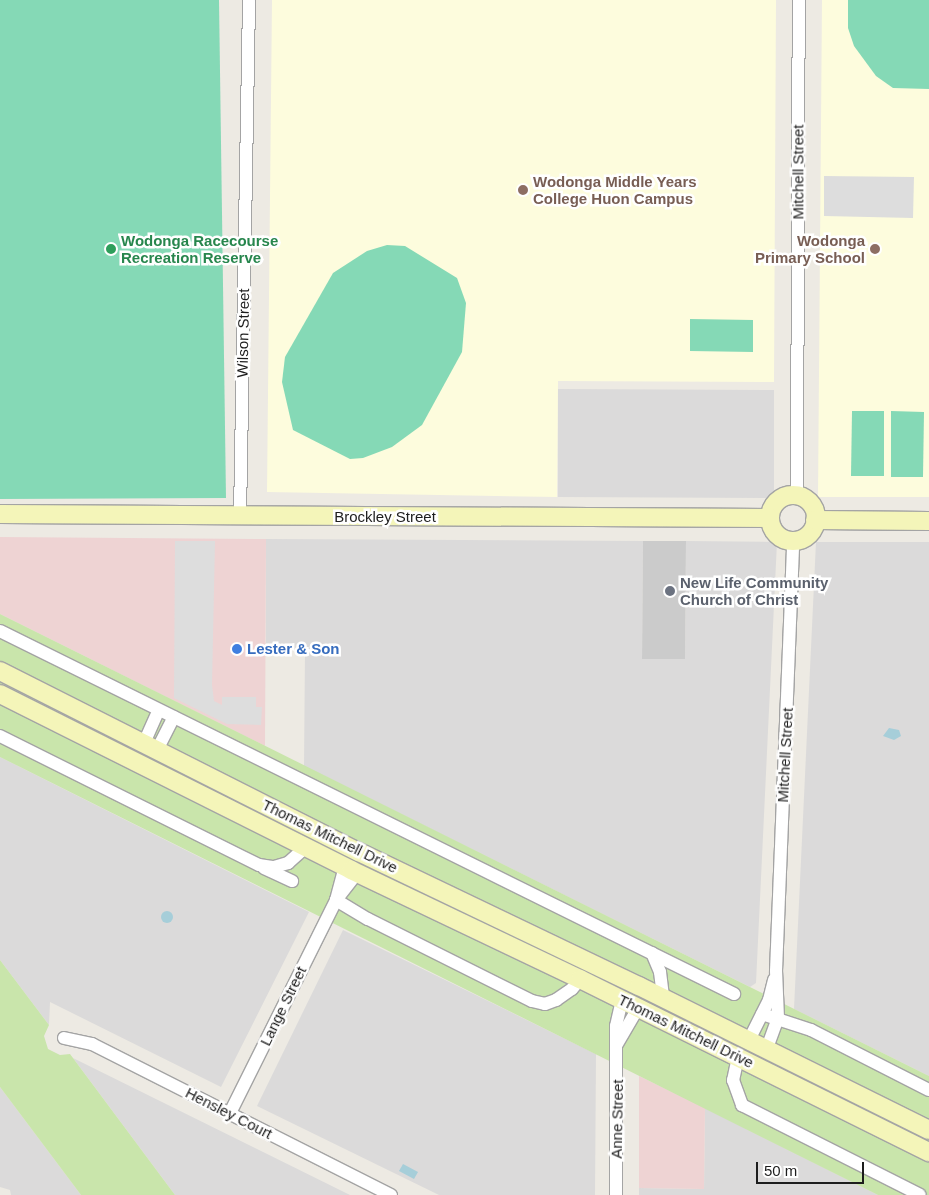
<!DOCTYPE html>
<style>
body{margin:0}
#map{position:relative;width:929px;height:1195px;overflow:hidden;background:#edeae3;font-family:Arial,sans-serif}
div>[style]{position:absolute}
.residential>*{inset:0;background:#dbdada}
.commercial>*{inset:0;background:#eed3d3}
.education>*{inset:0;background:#fdfcdd}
.religious>*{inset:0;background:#cbcbcb}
.grass>*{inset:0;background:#c9e5ab}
.pitch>*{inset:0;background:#85d9b6}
.parking>*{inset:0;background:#ddd}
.water>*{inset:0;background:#a6ced9}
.round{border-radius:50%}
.roads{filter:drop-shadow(1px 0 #a4a4a4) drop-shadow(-1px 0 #a4a4a4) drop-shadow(0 1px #a4a4a4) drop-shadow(0 -1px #a4a4a4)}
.street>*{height:12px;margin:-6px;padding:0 6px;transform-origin:6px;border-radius:6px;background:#fff}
.secondary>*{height:18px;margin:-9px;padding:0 9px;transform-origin:9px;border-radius:9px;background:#f4f5b9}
.secondary>.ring{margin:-9px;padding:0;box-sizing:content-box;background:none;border:18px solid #f4f5b9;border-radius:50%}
.dots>*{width:14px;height:14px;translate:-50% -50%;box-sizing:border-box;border:2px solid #fff;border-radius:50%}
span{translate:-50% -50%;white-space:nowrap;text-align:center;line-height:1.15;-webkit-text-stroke:5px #fff;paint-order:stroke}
.street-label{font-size:15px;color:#1d1d1d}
.education-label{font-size:15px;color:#785e54;font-weight:700}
.left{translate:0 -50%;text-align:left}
.right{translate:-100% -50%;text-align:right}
.leisure-label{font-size:15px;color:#27864d;font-weight:700}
.worship-label{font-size:15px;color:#5b616d;font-weight:700}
.shop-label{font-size:15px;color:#366cbe;font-weight:700}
.scale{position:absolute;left:756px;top:1162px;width:108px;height:22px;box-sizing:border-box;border:2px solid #1d1d1d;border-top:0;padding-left:6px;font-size:15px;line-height:18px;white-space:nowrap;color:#1d1d1d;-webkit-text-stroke:4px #fff;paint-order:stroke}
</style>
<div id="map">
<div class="residential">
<div style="clip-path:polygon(558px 389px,774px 390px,774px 498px,558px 497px)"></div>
<div style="clip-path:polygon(266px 539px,643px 541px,642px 658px,685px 658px,686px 541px,777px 542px,756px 983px,750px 987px,304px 766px,305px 652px,266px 643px)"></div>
<div style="clip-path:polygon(816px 542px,929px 542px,929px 1076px,794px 1009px)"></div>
<div style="clip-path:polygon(0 757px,309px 912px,221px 1087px,50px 1002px,49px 1025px,0 960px)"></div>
<div style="clip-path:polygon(343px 930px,596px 1054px,595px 1195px,439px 1195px,257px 1106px)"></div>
<div style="clip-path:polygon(73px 1058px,350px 1195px,175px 1195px)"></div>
<div style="clip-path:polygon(0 1087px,81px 1195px,11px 1195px,10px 1190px,0 1187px)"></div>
<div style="clip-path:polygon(705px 1108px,878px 1195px,639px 1195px,639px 1188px,704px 1189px)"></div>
</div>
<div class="commercial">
<div style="clip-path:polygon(0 537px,266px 539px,265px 746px,0 614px)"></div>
<div style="clip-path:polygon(639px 1076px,705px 1108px,704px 1189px,639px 1188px)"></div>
</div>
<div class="education">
<div style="clip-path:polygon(272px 0,776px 0,774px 382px,558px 381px,557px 497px,267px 492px)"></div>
<div style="clip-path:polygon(822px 0,929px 0,929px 497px,818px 497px)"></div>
</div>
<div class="religious">
<div style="clip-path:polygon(643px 541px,686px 541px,685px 659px,642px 659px)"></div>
</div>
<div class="grass">
<div style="clip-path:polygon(0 614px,929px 1076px,929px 1195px,878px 1195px,0 757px)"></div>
<div style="clip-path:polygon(0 960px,49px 1025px,44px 1036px,48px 1049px,60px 1055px,70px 1054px,175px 1195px,81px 1195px,0 1087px)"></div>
</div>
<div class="pitch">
<div style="clip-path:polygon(0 0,219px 0,226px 498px,0 499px)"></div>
<div style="clip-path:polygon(848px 0,929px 0,929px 89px,893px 88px,876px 76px,854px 46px,848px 28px)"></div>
<div style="clip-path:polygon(387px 245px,405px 246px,457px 278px,466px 303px,462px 352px,422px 425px,392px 447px,363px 458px,350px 459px,293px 430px,282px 382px,285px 357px,333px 273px,367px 251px)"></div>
<div style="clip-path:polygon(690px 319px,753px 320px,753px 352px,690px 351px)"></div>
<div style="clip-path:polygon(852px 411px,884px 411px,884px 476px,851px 476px)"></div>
<div style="clip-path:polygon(891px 411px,924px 412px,923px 477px,891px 477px)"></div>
</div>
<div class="parking">
<div style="clip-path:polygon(824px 176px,914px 177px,913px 218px,824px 216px)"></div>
<div style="clip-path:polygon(175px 541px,215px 541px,212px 685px,214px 701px,222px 705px,222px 697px,256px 697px,256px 707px,262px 707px,261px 725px,227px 724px,174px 698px)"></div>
</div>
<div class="water">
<div style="clip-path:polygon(889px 728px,899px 730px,901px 736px,894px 740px,883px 736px)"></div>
<div class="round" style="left:161px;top:911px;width:12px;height:12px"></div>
<div style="clip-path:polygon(403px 1164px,418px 1172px,414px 1179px,399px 1171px)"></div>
</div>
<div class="roads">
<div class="street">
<div style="left:797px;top:495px;width:495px;rotate:-89.8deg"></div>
<div style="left:240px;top:516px;width:516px;rotate:-89deg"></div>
<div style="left:0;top:631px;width:819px;rotate:26.31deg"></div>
<div style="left:0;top:736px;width:289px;rotate:26.5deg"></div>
<div style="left:259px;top:865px;width:15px;rotate:8deg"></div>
<div style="left:274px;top:867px;width:15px;rotate:-16deg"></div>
<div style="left:288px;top:863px;width:24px;rotate:-42deg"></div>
<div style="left:144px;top:743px;width:36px;rotate:-66deg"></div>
<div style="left:157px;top:750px;width:37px;rotate:-63deg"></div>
<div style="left:264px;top:868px;width:31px;rotate:25deg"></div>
<div style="left:336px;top:900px;width:37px;rotate:31deg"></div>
<div style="left:368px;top:919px;width:183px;rotate:26.6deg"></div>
<div style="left:532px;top:1001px;width:13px;rotate:13deg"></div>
<div style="left:545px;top:1004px;width:12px;rotate:-20deg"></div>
<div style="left:556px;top:1000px;width:19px;rotate:-35deg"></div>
<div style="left:572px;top:989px;width:13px;rotate:-51deg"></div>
<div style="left:336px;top:900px;width:34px;rotate:-52deg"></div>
<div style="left:652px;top:953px;width:21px;rotate:67deg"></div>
<div style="left:660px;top:972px;width:25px;rotate:83deg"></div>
<div style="left:762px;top:1014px;width:52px;rotate:18.1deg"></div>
<div style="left:811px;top:1030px;width:132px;rotate:27deg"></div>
<div style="left:64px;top:1038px;width:29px;rotate:12deg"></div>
<div style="left:92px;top:1044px;width:335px;rotate:26.8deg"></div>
<div style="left:749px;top:1040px;width:45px;rotate:-63.4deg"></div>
<div style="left:769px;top:1000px;width:21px;rotate:-76deg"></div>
<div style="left:617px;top:1044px;width:42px;rotate:-59.7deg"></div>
<div style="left:767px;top:1048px;width:32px;rotate:-70deg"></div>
<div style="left:778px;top:1018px;width:47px;rotate:-92.4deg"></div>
<div style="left:776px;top:971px;width:431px;rotate:-87.7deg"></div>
<div style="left:738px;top:1057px;width:24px;rotate:102deg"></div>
<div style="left:733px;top:1080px;width:27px;rotate:70deg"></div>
<div style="left:742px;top:1105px;width:199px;rotate:26.8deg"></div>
<div style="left:230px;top:1113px;width:238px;rotate:-63.5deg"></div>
<div style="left:336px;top:900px;width:34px;rotate:-75deg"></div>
<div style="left:616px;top:1195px;width:169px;rotate:-90deg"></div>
<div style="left:616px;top:1026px;width:27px;rotate:-77deg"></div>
</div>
<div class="secondary">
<div class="ring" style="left:770px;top:495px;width:28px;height:28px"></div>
<div style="left:0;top:514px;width:770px;rotate:0.3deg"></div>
<div style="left:815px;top:520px;width:114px;rotate:0.5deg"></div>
<div style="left:0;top:671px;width:402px;rotate:26.8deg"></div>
<div style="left:359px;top:852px;width:310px;rotate:25.6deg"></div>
<div style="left:639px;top:986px;width:324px;rotate:26.4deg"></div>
<div style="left:0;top:694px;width:393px;rotate:26.6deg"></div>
<div style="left:351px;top:870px;width:254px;rotate:25.5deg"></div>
<div style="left:580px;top:979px;width:390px;rotate:26.4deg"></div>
</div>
</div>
<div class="dots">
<div style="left:523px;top:190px;background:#8d6e63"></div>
<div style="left:111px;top:249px;background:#2e9e5b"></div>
<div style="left:875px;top:249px;background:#8d6e63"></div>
<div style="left:670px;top:591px;background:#6b7280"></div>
<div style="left:237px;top:649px;background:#3f7fe0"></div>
</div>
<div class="street-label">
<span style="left:798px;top:172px;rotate:-90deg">Mitchell Street</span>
<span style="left:243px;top:333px;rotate:-89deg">Wilson Street</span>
<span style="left:385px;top:517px">Brockley Street</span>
<span style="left:785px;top:755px;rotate:-87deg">Mitchell Street</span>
<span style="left:330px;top:836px;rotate:26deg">Thomas Mitchell Drive</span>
<span style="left:283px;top:1006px;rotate:-64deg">Lange Street</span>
<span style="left:686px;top:1031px;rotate:26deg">Thomas Mitchell Drive</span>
<span style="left:229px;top:1113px;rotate:27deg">Hensley Court</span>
<span style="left:617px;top:1119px;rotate:-89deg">Anne Street</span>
</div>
<div class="education-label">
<span class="left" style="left:533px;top:190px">Wodonga Middle Years<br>College Huon Campus</span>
<span class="right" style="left:865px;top:249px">Wodonga<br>Primary School</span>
</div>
<div class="leisure-label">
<span class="left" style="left:121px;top:249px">Wodonga Racecourse<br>Recreation Reserve</span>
</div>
<div class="worship-label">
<span class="left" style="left:680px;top:591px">New Life Community<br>Church of Christ</span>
</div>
<div class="shop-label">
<span class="left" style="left:247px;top:649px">Lester &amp; Son</span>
</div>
<div class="scale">50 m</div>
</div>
